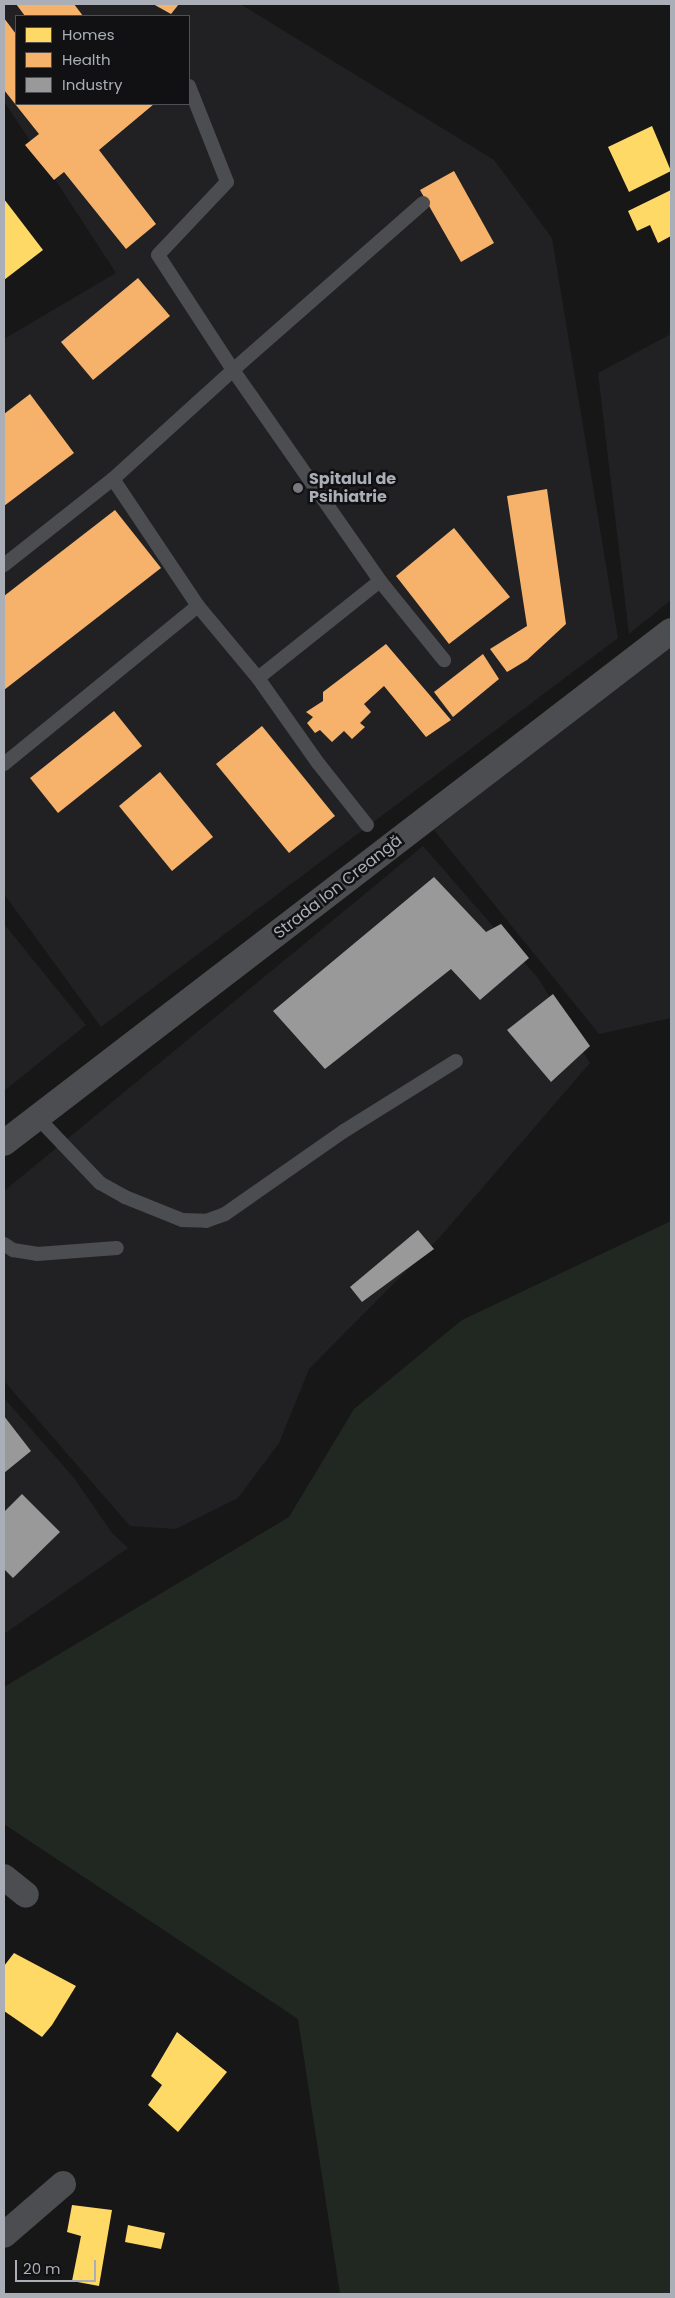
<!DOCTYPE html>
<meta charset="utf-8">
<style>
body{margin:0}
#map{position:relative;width:675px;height:2298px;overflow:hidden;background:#171717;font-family:Poppins,sans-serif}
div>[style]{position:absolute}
.built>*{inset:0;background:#212123}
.green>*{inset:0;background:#212721}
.homes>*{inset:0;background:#ffd966}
.health>*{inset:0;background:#f6b26b}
.industry>*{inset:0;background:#999}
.service>*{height:14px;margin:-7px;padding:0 7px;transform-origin:7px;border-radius:7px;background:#4c4d50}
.minor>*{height:26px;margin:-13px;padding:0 13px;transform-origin:13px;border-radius:13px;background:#4c4d50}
.dots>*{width:14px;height:14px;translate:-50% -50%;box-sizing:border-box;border:2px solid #111113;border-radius:50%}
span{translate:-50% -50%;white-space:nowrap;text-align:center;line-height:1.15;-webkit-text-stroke:5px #111113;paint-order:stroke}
.poi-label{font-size:16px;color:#aaaeb6;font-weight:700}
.left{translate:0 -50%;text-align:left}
.street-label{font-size:16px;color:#aaaeb6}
.frame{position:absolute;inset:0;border:5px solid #aaaeb6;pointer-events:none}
.legend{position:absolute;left:15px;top:15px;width:175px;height:90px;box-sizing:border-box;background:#111113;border:1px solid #4e5054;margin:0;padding:6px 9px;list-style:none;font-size:15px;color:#aaaeb6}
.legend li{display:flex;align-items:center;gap:10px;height:25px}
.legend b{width:25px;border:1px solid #4e5054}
.scale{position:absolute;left:15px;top:2260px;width:81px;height:22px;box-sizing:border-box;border:2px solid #aaaeb6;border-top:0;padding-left:6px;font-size:15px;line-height:18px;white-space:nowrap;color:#aaaeb6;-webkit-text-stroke:4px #111113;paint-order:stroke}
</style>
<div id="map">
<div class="built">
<div style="clip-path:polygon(evenodd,4px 4px,240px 4px,494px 160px,552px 238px,618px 638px,101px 1027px,4px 894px,4px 339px,116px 273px,4px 101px,4px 4px,16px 16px,189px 16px,189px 104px,16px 104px,16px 16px)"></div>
<div style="clip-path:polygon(671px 334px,671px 600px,629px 634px,598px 373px)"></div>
<div style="clip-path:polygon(671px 644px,671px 1018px,599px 1034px,434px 830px)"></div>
<div style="clip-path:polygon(423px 846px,538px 978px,590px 1063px,440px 1237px,309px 1369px,279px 1443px,238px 1498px,176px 1529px,130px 1526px,4px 1381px,4px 1191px)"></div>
<div style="clip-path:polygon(4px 924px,86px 1025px,4px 1091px)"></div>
<div style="clip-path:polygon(4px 1398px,74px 1478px,112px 1533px,128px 1548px,4px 1634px)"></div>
</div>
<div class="green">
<div style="clip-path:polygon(671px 1221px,671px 2294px,340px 2294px,298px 2019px,4px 1824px,4px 1687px,289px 1517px,354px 1409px,462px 1320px)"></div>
</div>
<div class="homes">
<div style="clip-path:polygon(652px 126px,671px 171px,629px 192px,608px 147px)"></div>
<div style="clip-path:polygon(671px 190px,671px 236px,658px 243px,650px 225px,637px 231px,628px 211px)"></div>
<div style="clip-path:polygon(4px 199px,43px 250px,4px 280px)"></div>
<div style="clip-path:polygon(14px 1953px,76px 1986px,52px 2025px,42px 2037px,4px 2011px,4px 1966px)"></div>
<div style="clip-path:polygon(177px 2032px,227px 2072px,178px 2132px,148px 2105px,162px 2085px,151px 2076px)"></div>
<div style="clip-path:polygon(72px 2205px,112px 2210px,99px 2286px,72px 2281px,81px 2236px,67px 2232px)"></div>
<div style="clip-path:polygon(128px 2225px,165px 2233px,161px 2249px,125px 2242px)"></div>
</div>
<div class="health">
<div style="clip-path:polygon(16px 4px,74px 4px,83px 16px,25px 16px)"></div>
<div style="clip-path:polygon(153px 4px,179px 4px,171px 14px)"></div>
<div style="clip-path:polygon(4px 18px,16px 34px,16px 104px,154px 104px,99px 150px,156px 224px,126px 249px,64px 172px,54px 180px,25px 145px,39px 134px,4px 90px)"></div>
<div style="clip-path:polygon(454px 171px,494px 243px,461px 262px,420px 190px)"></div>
<div style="clip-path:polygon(138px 278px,170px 316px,93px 380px,61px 342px)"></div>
<div style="clip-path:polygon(30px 394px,74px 453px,4px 506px,4px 414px)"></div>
<div style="clip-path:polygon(547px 489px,566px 624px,527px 660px,507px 672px,490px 649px,527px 626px,507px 496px)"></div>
<div style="clip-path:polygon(115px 510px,161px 568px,4px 690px,4px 596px)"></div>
<div style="clip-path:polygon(454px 528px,510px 597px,449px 644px,396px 576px)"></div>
<div style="clip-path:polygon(386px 644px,451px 720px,426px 737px,384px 686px,364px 704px,371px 712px,360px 723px,365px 727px,352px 739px,344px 731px,332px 742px,320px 730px,315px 733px,307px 723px,313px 717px,306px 712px,323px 701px,323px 692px)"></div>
<div style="clip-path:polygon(483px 654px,499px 679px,453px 717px,434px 692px)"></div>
<div style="clip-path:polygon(114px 711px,142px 746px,58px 813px,30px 778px)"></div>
<div style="clip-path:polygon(262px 726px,335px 816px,289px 853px,216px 764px)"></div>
<div style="clip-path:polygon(160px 772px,213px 837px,172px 871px,119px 806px)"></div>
</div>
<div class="industry">
<div style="clip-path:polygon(434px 877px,486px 932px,501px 924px,529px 958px,480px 1000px,451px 969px,325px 1069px,273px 1011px)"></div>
<div style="clip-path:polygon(553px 994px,590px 1046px,551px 1082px,507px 1030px)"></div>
<div style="clip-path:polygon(418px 1230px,434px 1249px,362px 1302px,350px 1287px)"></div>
<div style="clip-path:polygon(4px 1416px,31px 1451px,4px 1473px)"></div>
<div style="clip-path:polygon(22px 1494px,60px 1532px,13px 1578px,4px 1569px,4px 1512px)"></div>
</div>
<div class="service">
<div style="left:189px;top:86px;width:103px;rotate:68.4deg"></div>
<div style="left:227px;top:182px;width:100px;rotate:133.4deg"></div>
<div style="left:158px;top:255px;width:137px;rotate:56.9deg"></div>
<div style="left:233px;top:370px;width:257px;rotate:55.1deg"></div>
<div style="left:380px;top:581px;width:102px;rotate:51deg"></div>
<div style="left:113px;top:479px;width:153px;rotate:56.2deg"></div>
<div style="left:198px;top:606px;width:94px;rotate:50.2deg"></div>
<div style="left:258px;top:678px;width:104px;rotate:54.8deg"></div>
<div style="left:318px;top:763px;width:79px;rotate:51.7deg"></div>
<div style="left:4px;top:565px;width:139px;rotate:-38.3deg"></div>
<div style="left:113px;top:479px;width:162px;rotate:-42.2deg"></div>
<div style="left:233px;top:370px;width:253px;rotate:-41.3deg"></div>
<div style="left:258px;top:678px;width:156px;rotate:-38.5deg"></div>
<div style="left:4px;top:764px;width:250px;rotate:-39.2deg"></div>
<div style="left:38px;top:1118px;width:90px;rotate:46.4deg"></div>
<div style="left:100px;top:1183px;width:29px;rotate:29deg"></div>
<div style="left:125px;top:1197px;width:61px;rotate:22deg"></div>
<div style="left:182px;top:1220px;width:24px;rotate:2deg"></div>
<div style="left:206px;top:1221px;width:20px;rotate:-20deg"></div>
<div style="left:225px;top:1214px;width:145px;rotate:-34.9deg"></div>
<div style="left:344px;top:1131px;width:132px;rotate:-32deg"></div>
<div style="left:4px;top:1244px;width:11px;rotate:34deg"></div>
<div style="left:13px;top:1250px;width:24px;rotate:9deg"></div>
<div style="left:37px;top:1254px;width:80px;rotate:-4.3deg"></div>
</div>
<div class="minor">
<div style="left:4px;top:1143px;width:841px;rotate:-37.51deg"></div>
<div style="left:4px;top:1877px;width:28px;rotate:39deg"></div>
<div style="left:4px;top:2235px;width:78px;rotate:-40.8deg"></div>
</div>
<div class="dots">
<div style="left:298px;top:488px;background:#77797e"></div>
</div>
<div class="poi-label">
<span class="left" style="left:309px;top:488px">Spitalul de<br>Psihiatrie</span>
</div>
<div class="street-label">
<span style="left:338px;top:887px;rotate:-38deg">Strada Ion Creangă</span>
</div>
<div class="frame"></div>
<ul class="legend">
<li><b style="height:14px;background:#ffd966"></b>Homes</li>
<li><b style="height:14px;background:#f6b26b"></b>Health</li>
<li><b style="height:14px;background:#999"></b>Industry</li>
</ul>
<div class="scale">20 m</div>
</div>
